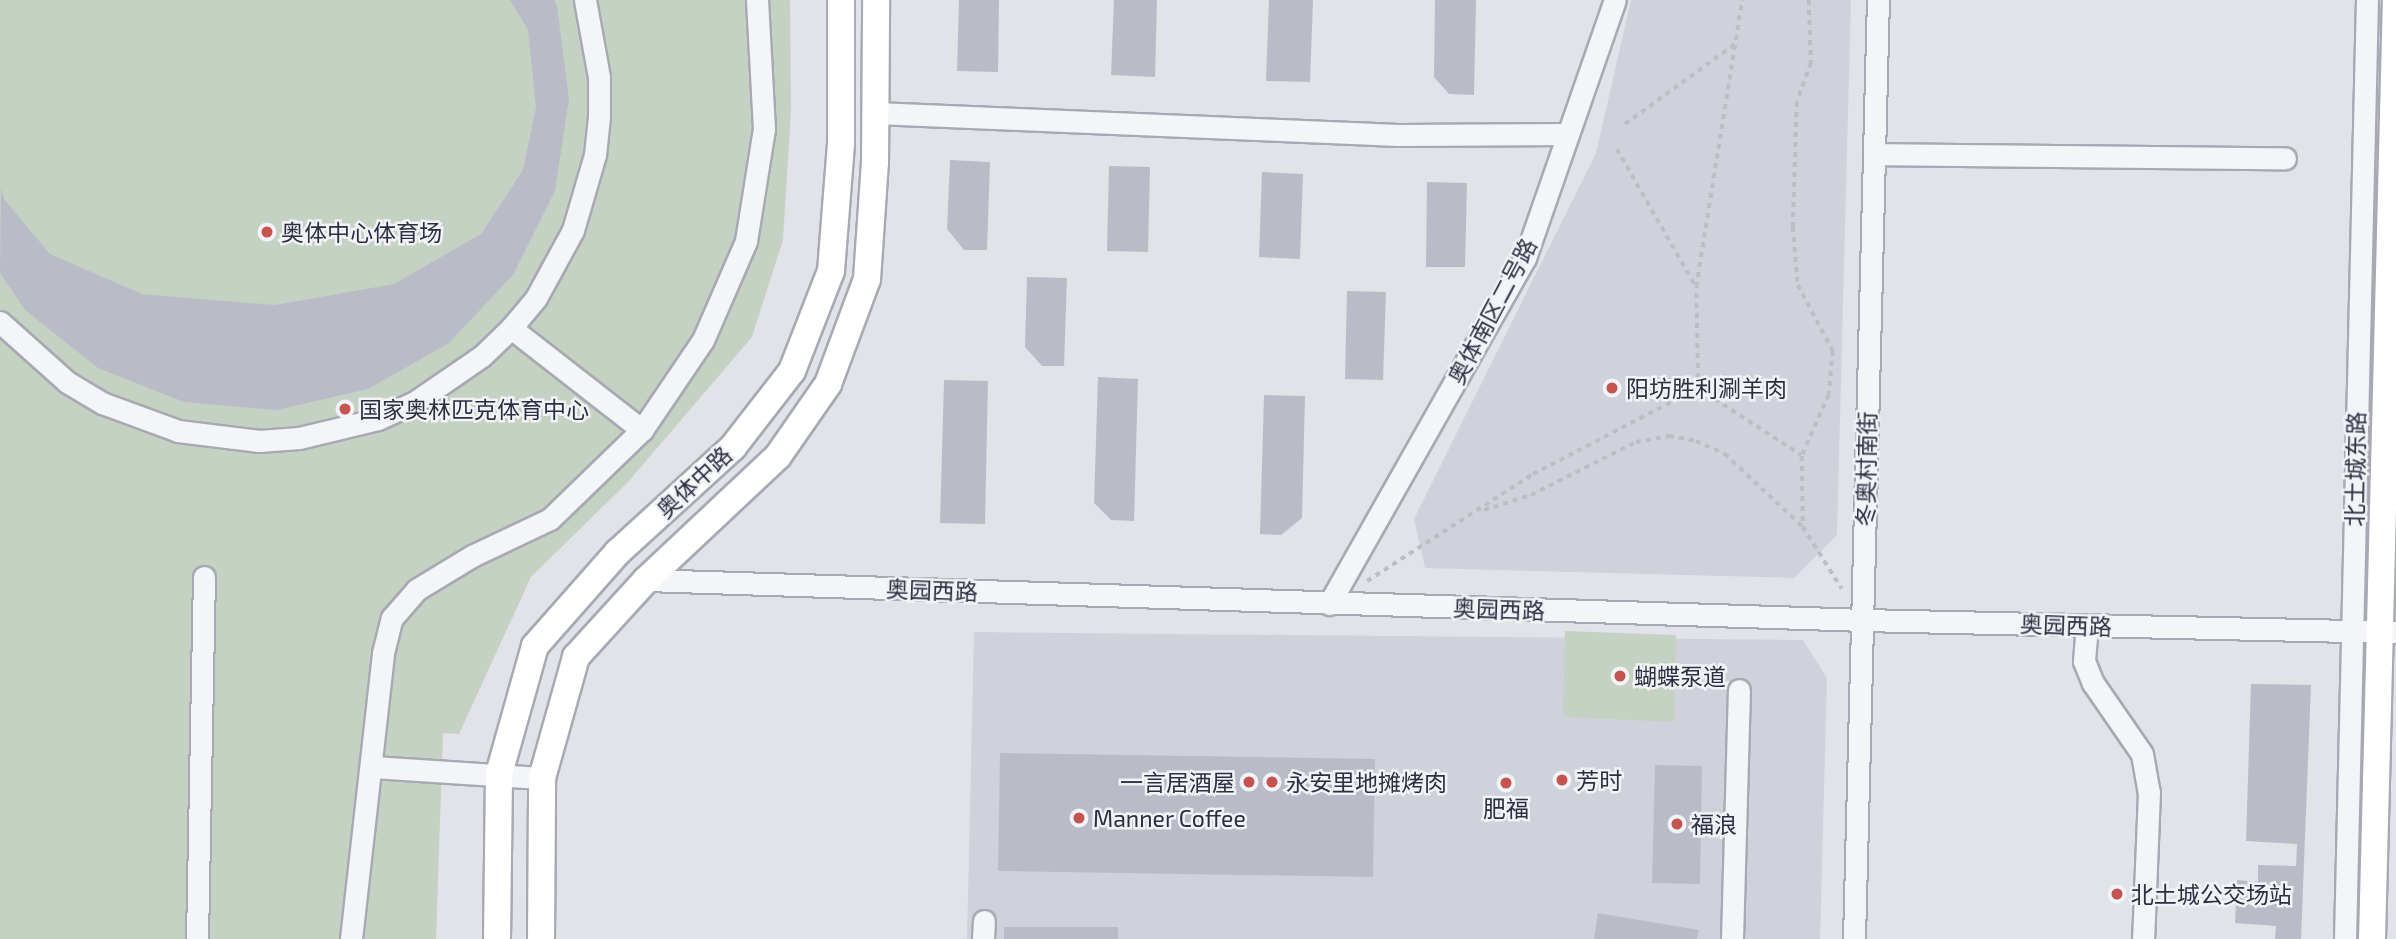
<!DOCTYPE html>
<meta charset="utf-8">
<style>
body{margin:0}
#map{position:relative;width:2396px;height:939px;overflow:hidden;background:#e2e3e9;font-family:"Exo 2","Noto Sans SC",sans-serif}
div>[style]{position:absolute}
.built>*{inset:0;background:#d0d2db}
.green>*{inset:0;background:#c5d2c3}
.building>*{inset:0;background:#b9bcc6}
.path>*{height:3.5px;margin-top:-1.75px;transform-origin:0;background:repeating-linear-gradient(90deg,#bcbec4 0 5px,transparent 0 10px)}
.roads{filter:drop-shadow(2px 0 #a7a9b3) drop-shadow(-2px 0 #a7a9b3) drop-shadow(0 2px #a7a9b3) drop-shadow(0 -2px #a7a9b3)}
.minor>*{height:21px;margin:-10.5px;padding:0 10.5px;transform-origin:10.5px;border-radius:10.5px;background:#f4f5f8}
.major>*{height:26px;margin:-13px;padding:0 13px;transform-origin:13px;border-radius:13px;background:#fff}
.dots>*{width:19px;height:19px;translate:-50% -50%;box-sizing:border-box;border:4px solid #f1f3f7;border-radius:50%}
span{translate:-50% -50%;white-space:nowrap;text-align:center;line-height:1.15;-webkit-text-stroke:5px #f1f3f7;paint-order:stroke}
.poi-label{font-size:23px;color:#2b2f40}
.left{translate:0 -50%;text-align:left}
.right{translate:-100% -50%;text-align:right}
.street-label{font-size:23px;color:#2b2f40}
</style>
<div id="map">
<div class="built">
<div style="clip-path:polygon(1631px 0,1851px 0,1837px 535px,1794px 578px,1425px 568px,1414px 519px,1596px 153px)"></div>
<div style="clip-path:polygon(974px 632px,1803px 640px,1827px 678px,1820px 939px,967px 939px)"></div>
</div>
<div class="green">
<div style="clip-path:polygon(0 0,790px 0,791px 110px,783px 240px,752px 337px,628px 482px,531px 577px,459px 734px,443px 733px,436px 939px,0 939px)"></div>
<div style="clip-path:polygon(1565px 631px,1676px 635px,1674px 722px,1563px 717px)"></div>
</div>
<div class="building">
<div style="clip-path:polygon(510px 0,554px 0,557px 6px,569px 99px,555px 191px,513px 275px,449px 343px,368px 389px,277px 410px,184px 402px,98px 368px,25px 310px,0 273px,1px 188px,4px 199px,50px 254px,142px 294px,275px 305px,394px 284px,481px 234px,523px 170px,536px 107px,528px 30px)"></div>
<div style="clip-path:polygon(959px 0,999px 0,998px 72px,957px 71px)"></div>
<div style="clip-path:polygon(1114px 0,1157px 0,1155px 77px,1111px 75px)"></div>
<div style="clip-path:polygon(1269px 0,1313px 0,1310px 82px,1266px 81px)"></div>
<div style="clip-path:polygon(1435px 0,1476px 0,1474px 95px,1449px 94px,1434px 77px)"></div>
<div style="clip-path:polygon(950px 160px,990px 162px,987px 250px,964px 250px,947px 229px)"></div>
<div style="clip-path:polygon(1109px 166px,1150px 167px,1148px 252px,1107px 251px)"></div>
<div style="clip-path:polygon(1262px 172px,1303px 174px,1300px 259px,1259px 257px)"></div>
<div style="clip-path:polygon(1427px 182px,1467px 183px,1465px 267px,1426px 267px)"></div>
<div style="clip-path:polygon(1027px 277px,1067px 278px,1064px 366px,1042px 366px,1025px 347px)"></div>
<div style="clip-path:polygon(1347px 291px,1386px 292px,1383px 380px,1345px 379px)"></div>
<div style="clip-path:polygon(1098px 377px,1138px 379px,1134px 521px,1111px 520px,1094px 503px)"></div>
<div style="clip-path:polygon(944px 380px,988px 381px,985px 524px,940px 523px)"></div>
<div style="clip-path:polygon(1264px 395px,1305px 396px,1302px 518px,1281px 535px,1260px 534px)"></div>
<div style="clip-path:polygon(2251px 684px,2311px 685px,2301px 939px,2275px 939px,2276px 926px,2235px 923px,2237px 880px,2258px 882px,2258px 865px,2296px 866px,2297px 844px,2246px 841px)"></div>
<div style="clip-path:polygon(1000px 753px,1375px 759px,1373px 877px,998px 871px)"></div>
<div style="clip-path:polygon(1655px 765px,1702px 766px,1700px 884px,1652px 883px)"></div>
<div style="clip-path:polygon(1598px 913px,1699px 930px,1697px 939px,1594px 939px)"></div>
<div style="clip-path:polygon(1004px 927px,1118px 927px,1118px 939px,1004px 939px)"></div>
</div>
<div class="path">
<div style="left:1809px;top:0;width:63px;rotate:88.2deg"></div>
<div style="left:1811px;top:63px;width:41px;rotate:109.7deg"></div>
<div style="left:1797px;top:102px;width:125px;rotate:91.8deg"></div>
<div style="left:1793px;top:227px;width:58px;rotate:85.1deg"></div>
<div style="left:1798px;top:285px;width:75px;rotate:62.1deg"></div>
<div style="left:1833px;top:351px;width:44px;rotate:95.2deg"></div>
<div style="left:1829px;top:395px;width:67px;rotate:113.9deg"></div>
<div style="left:1802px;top:456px;width:71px;rotate:89.2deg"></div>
<div style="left:1803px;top:527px;width:73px;rotate:57.8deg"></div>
<div style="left:1625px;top:124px;width:140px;rotate:-36deg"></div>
<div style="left:1617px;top:149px;width:157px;rotate:60.2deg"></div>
<div style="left:1698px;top:388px;width:123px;rotate:33deg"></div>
<div style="left:1484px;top:510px;width:49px;rotate:-17.7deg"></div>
<div style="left:1531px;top:495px;width:118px;rotate:-26.8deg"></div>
<div style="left:1636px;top:442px;width:34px;rotate:-10deg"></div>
<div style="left:1669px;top:436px;width:27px;rotate:10deg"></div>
<div style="left:1696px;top:441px;width:32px;rotate:24deg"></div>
<div style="left:1725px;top:454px;width:107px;rotate:43.1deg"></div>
<div style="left:1367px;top:581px;width:197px;rotate:-32.8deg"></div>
<div style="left:1533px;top:474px;width:186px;rotate:-27.5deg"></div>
<div style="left:1698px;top:388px;width:101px;rotate:-91.1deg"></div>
<div style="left:1696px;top:287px;width:291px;rotate:-80.9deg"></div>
</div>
<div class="roads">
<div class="minor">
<div style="left:875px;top:113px;width:524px;rotate:2.4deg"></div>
<div style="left:1399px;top:135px;width:169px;rotate:-0.3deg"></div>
<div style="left:1874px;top:154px;width:411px;rotate:0.6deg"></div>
<div style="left:0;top:322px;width:90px;rotate:41.8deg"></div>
<div style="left:67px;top:382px;width:41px;rotate:31deg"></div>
<div style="left:102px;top:403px;width:81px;rotate:20.2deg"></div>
<div style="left:178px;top:431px;width:82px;rotate:7deg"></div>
<div style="left:259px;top:441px;width:40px;rotate:-4.3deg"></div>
<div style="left:299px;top:438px;width:81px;rotate:-13.5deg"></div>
<div style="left:378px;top:419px;width:41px;rotate:-24.7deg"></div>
<div style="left:415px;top:402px;width:81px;rotate:-34.5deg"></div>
<div style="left:482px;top:356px;width:40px;rotate:-44deg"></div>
<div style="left:511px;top:328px;width:39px;rotate:-50deg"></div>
<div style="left:536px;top:298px;width:77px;rotate:-61.4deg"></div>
<div style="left:573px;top:230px;width:78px;rotate:-73.7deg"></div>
<div style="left:595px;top:155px;width:39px;rotate:-84deg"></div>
<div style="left:599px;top:116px;width:39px;rotate:-90deg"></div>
<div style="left:599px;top:77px;width:78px;rotate:-100.3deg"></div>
<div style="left:511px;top:328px;width:166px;rotate:37.9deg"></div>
<div style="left:646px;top:580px;width:1217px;rotate:1.88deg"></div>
<div style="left:1862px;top:620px;width:534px;rotate:1.29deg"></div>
<div style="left:1329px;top:604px;width:398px;rotate:-60.5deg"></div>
<div style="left:1525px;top:258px;width:273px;rotate:-70.8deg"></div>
<div style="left:2087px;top:626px;width:35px;rotate:95deg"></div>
<div style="left:2084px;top:661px;width:24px;rotate:68deg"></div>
<div style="left:2093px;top:683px;width:86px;rotate:55.4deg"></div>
<div style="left:2142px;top:754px;width:39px;rotate:80deg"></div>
<div style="left:2149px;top:792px;width:147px;rotate:92.3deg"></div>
<div style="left:372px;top:767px;width:170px;rotate:3.7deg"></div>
<div style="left:197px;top:939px;width:362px;rotate:-88.9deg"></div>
<div style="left:351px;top:939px;width:288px;rotate:-83.6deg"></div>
<div style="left:383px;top:653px;width:36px;rotate:-76deg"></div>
<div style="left:392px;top:618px;width:37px;rotate:-49deg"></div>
<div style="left:416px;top:590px;width:66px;rotate:-31.3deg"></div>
<div style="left:472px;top:556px;width:86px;rotate:-25.4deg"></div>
<div style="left:550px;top:519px;width:128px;rotate:-44.1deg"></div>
<div style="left:642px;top:430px;width:109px;rotate:-55.9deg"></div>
<div style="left:703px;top:340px;width:108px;rotate:-66.5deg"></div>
<div style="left:746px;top:241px;width:113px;rotate:-80.9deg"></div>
<div style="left:764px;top:129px;width:129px;rotate:-93.1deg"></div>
<div style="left:983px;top:939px;width:18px;rotate:-87deg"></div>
<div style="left:1732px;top:939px;width:249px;rotate:-88.4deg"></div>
<div style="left:1854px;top:939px;width:939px;rotate:-88.54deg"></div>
<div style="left:2345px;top:939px;width:939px;rotate:-88.66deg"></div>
</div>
<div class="major">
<div style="left:497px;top:939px;width:165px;rotate:-89.3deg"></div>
<div style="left:499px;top:774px;width:133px;rotate:-74.3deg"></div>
<div style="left:535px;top:646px;width:125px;rotate:-48.6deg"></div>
<div style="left:618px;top:552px;width:156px;rotate:-42.4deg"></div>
<div style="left:733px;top:447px;width:96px;rotate:-52.2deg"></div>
<div style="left:792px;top:371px;width:107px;rotate:-68.7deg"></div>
<div style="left:831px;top:271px;width:128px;rotate:-85.5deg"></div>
<div style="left:841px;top:143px;width:143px;rotate:-90deg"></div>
<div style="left:541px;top:939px;width:161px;rotate:-89.6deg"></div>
<div style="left:542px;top:778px;width:126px;rotate:-74.3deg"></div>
<div style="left:576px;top:657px;width:104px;rotate:-47.7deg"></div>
<div style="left:646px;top:580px;width:181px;rotate:-43.2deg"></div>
<div style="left:778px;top:456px;width:88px;rotate:-55.2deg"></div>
<div style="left:828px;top:384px;width:112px;rotate:-69.6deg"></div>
<div style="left:867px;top:279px;width:116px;rotate:-86.1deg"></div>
<div style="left:875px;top:163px;width:163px;rotate:-89.6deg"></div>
<div style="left:2372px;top:939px;width:939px;rotate:-88.54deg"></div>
</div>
</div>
<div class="dots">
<div style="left:267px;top:232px;background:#c55350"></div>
<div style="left:1612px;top:388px;background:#c55350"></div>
<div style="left:345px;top:409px;background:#c55350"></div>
<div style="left:1620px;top:676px;background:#c55350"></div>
<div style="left:1562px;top:780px;background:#c55350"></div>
<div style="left:1249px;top:782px;background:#c55350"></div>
<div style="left:1272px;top:782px;background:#c55350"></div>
<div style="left:1506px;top:783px;background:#c55350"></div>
<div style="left:1079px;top:818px;background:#c55350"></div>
<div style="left:1677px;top:824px;background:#c55350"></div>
<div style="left:2117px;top:894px;background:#c55350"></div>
</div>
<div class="poi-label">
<span class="left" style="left:281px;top:232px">奥体中心体育场</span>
<span class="left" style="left:1626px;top:388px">阳坊胜利涮羊肉</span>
<span class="left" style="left:359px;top:409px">国家奥林匹克体育中心</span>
<span class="left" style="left:1634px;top:676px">蝴蝶泵道</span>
<span class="left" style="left:1576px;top:780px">芳时</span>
<span class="right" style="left:1235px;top:782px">一言居酒屋</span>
<span class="left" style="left:1286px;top:782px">永安里地摊烤肉</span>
<span style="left:1506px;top:808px">肥福</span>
<span class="left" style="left:1093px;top:818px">Manner Coffee</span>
<span class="left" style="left:1691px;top:824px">福浪</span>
<span class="left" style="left:2131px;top:894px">北土城公交场站</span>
</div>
<div class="street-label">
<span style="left:1492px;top:311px;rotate:-62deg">奥体南区二号路</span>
<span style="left:1866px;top:469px;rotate:-89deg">冬奥村南街</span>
<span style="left:2355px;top:469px;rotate:-89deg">北土城东路</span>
<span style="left:694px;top:482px;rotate:-43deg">奥体中路</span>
<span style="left:932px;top:590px;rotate:2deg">奥园西路</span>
<span style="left:1499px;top:609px;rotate:2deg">奥园西路</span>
<span style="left:2066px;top:625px;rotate:2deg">奥园西路</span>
</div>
</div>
